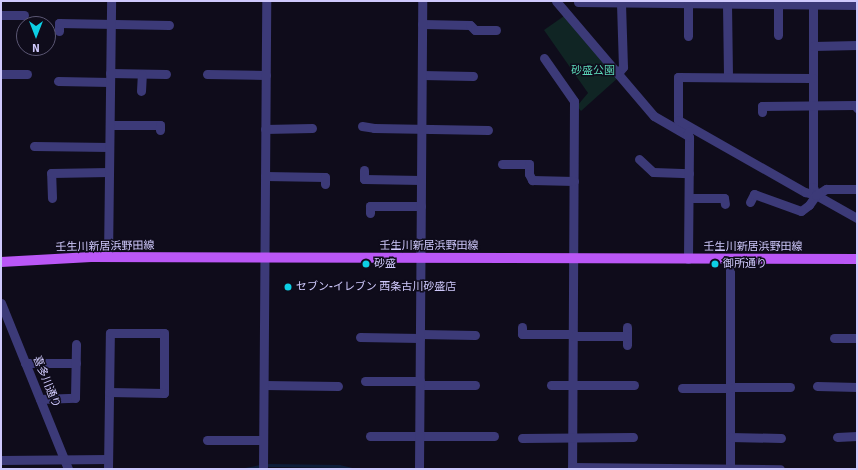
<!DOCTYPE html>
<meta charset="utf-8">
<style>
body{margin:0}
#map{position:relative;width:858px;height:470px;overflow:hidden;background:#0f0c1b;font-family:Signika,"Noto Sans JP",sans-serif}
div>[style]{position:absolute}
.green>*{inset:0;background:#102524}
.stream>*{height:2.5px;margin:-1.25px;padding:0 1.25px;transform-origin:1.25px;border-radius:1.25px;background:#0d1d3a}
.minor>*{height:9px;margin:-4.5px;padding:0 4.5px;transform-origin:4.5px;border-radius:4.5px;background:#3c3a78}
.major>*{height:10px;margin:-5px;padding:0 5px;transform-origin:5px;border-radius:5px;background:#ba57f6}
.dots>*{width:11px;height:11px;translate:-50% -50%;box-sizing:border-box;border:2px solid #0f0c1b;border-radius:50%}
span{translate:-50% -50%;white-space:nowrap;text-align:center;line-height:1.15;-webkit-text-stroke:3px #0f0c1b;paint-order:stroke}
.park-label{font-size:11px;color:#5bd6b7}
.street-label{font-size:11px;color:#cfc9fc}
.poi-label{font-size:11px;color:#cfc9fc}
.left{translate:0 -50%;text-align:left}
.frame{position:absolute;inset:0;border:2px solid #cfc9fc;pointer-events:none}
.north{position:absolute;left:16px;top:16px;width:40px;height:40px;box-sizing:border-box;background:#0f0c1b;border:1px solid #5c5875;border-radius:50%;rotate:180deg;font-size:11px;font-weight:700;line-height:16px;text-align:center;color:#cfc9fc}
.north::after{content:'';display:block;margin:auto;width:14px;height:18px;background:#0dcfe5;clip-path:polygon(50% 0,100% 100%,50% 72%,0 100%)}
</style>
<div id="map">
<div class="green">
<div style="clip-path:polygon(567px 14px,620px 76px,581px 111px,577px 106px,588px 93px,544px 30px)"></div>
</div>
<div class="stream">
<div style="left:265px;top:465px;width:74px;rotate:0.8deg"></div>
<div style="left:339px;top:466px;width:13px;rotate:13deg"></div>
<div style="left:245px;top:469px;width:15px;rotate:-11deg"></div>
</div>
<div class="minor">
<div style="left:556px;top:1px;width:151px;rotate:49.6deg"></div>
<div style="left:654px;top:116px;width:38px;rotate:30deg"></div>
<div style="left:813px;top:1px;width:186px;rotate:90deg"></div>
<div style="left:813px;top:187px;width:9px;rotate:69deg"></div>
<div style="left:578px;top:2px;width:279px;rotate:0.6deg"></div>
<div style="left:688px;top:4px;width:32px;rotate:90deg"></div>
<div style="left:727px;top:4px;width:73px;rotate:89.2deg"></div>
<div style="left:778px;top:4px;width:31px;rotate:90deg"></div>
<div style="left:1px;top:15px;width:23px"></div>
<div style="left:422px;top:24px;width:48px;rotate:1.2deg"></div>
<div style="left:470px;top:25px;width:7px;rotate:45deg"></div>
<div style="left:475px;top:30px;width:21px"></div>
<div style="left:59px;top:31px;width:8px;rotate:-90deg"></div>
<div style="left:59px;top:23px;width:110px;rotate:1deg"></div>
<div style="left:813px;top:46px;width:44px;rotate:-1.3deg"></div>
<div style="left:544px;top:58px;width:52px;rotate:55.1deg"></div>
<div style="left:574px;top:101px;width:368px;rotate:90.3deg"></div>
<div style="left:110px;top:73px;width:56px;rotate:1deg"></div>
<div style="left:618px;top:73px;width:8px;rotate:-50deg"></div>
<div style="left:623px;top:67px;width:64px;rotate:-91.8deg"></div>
<div style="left:1px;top:74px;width:26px"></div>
<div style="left:207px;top:74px;width:59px;rotate:1deg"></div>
<div style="left:422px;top:75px;width:51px;rotate:1.1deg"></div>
<div style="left:813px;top:78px;width:135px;rotate:-179.6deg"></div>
<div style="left:678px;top:77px;width:43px;rotate:90deg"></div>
<div style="left:678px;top:120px;width:146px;rotate:29.6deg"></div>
<div style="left:805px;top:192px;width:11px;rotate:15deg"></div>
<div style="left:816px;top:195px;width:47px;rotate:29.3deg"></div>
<div style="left:58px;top:81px;width:52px;rotate:1.1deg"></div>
<div style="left:141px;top:91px;width:17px;rotate:-87deg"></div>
<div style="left:762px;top:112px;width:6px;rotate:-90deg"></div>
<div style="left:762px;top:106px;width:93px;rotate:-0.6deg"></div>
<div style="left:855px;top:105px;width:4px;rotate:56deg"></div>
<div style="left:110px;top:125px;width:50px"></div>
<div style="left:160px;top:125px;width:5px;rotate:90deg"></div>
<div style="left:362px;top:126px;width:12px;rotate:9deg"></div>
<div style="left:374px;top:128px;width:114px;rotate:1deg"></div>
<div style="left:265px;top:129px;width:47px;rotate:-1.2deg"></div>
<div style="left:34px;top:146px;width:75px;rotate:0.8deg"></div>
<div style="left:639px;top:159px;width:19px;rotate:43deg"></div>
<div style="left:653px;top:172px;width:36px;rotate:2deg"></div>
<div style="left:502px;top:164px;width:27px"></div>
<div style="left:529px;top:164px;width:10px;rotate:90deg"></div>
<div style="left:529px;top:174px;width:7px;rotate:63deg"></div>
<div style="left:532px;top:180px;width:42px;rotate:1.4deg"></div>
<div style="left:364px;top:170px;width:9px;rotate:90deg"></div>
<div style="left:364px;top:179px;width:57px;rotate:1deg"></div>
<div style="left:265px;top:176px;width:60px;rotate:1deg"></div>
<div style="left:325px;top:177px;width:7px;rotate:90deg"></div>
<div style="left:52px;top:198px;width:25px;rotate:-92deg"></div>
<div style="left:51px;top:173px;width:58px;rotate:-1deg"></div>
<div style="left:689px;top:198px;width:35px"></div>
<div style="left:724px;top:198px;width:6px;rotate:81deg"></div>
<div style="left:750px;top:202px;width:9px;rotate:-63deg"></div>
<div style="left:754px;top:194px;width:50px;rotate:19.9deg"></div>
<div style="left:801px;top:211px;width:10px;rotate:-37deg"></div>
<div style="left:809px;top:205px;width:12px;rotate:-55deg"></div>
<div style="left:816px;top:195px;width:12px;rotate:-31deg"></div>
<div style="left:826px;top:189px;width:31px"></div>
<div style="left:370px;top:213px;width:7px;rotate:-90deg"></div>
<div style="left:370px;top:206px;width:51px"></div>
<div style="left:108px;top:257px;width:256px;rotate:-89.3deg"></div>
<div style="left:688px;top:259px;width:122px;rotate:-89.5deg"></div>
<div style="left:689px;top:137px;width:3px;rotate:-135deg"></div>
<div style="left:687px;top:135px;width:4px;rotate:-63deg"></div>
<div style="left:730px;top:259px;width:210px;rotate:90deg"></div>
<div style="left:1px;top:303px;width:179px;rotate:68deg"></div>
<div style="left:522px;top:327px;width:7px;rotate:90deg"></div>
<div style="left:522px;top:334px;width:51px"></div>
<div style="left:627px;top:327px;width:18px;rotate:90deg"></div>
<div style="left:420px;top:334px;width:55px;rotate:1deg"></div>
<div style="left:573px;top:336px;width:54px"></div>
<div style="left:360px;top:337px;width:60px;rotate:1deg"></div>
<div style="left:834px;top:338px;width:23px"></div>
<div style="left:25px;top:363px;width:51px"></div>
<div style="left:365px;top:381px;width:55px"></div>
<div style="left:264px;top:385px;width:74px;rotate:0.8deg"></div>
<div style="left:420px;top:385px;width:55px"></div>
<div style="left:551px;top:385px;width:83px"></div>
<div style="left:817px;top:386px;width:40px;rotate:1.4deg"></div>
<div style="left:730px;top:387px;width:60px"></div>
<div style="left:682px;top:388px;width:48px"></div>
<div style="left:40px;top:399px;width:35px;rotate:-2deg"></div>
<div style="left:75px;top:398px;width:54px;rotate:-88.9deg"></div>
<div style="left:370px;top:436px;width:124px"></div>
<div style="left:730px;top:437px;width:51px;rotate:1.1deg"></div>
<div style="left:837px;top:437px;width:20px;rotate:-3deg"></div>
<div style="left:522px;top:438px;width:111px;rotate:-0.5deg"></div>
<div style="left:207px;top:440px;width:56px"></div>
<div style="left:1px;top:460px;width:107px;rotate:-0.5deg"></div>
<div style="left:572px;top:467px;width:208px;rotate:0.6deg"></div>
<div style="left:108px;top:469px;width:136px;rotate:-89.2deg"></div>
<div style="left:110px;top:333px;width:54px"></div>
<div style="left:164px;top:333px;width:60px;rotate:90deg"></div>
<div style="left:164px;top:393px;width:55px;rotate:-179deg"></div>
<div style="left:263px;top:469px;width:468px;rotate:-89.6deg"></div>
<div style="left:419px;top:469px;width:468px;rotate:-89.6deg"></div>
</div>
<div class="major">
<div style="left:1px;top:262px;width:90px;rotate:-3.2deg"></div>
<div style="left:91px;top:257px;width:766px;rotate:0.15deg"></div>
</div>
<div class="dots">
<div style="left:366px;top:264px;background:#0dcfe5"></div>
<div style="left:715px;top:264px;background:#0dcfe5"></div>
<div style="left:288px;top:287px;background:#0dcfe5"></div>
</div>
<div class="park-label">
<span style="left:593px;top:71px">砂盛公園</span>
</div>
<div class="street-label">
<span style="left:429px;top:246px">壬生川新居浜野田線</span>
<span style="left:105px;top:247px;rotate:-1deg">壬生川新居浜野田線</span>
<span style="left:753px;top:247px">壬生川新居浜野田線</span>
<span style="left:46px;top:382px;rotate:68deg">喜多川通り</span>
</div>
<div class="poi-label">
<span class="left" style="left:374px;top:264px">砂盛</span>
<span class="left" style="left:723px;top:264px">御所通り</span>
<span class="left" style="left:296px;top:287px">セブン-イレブン 西条古川砂盛店</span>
</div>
<div class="frame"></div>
<div class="north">N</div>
</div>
